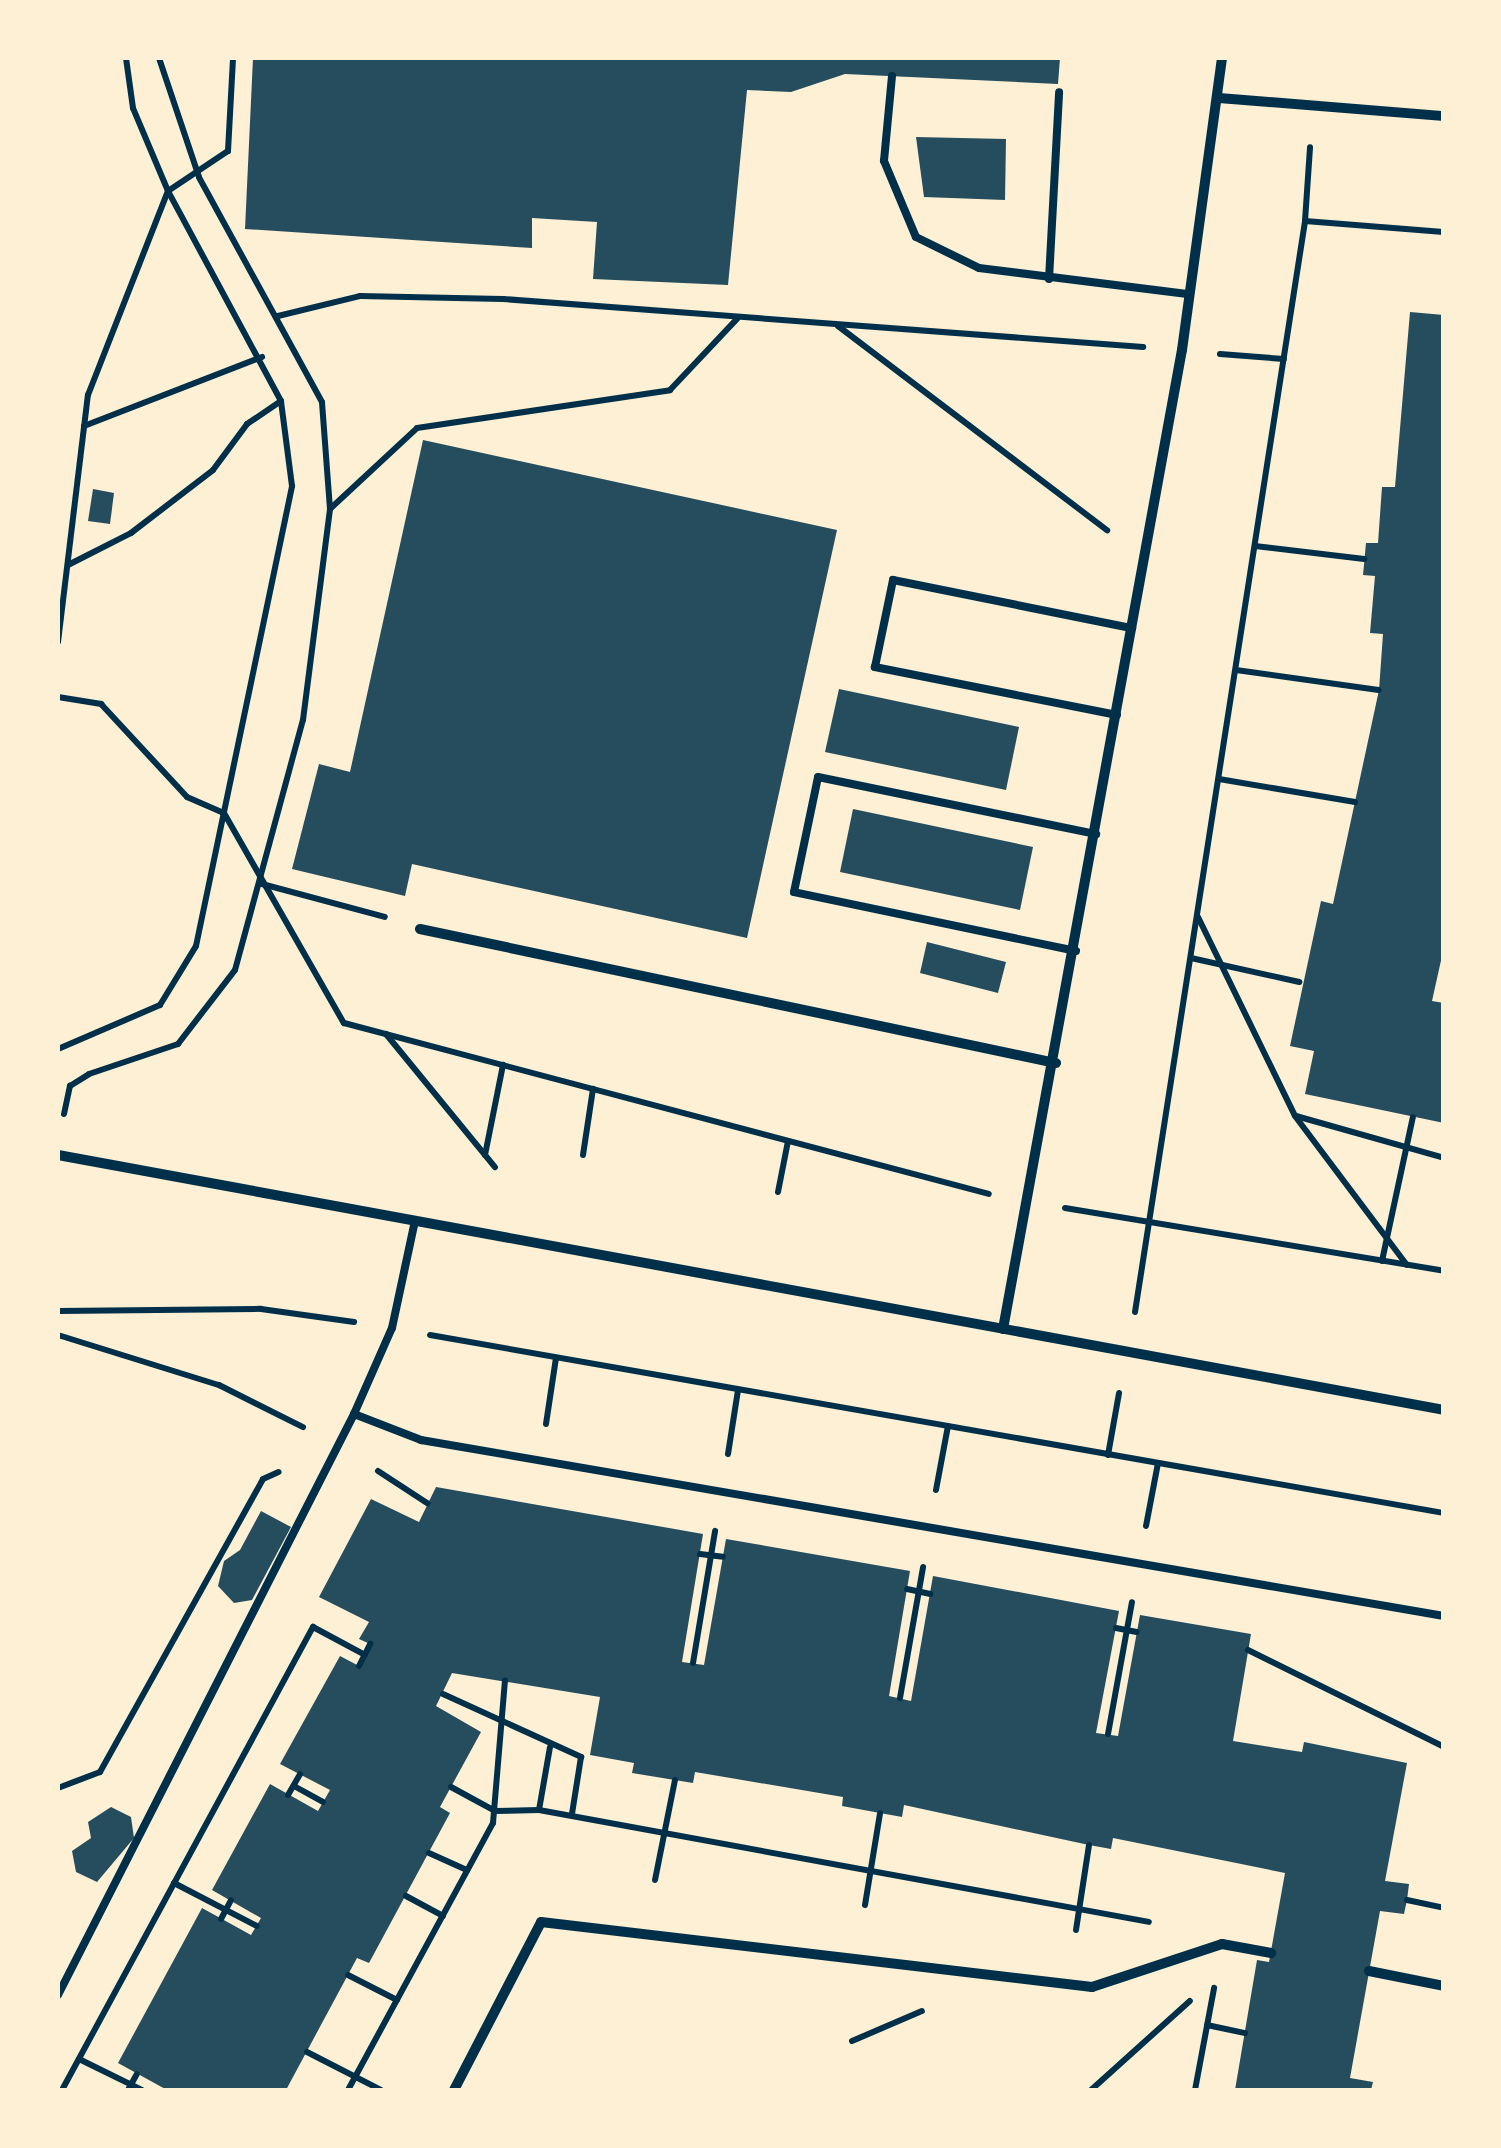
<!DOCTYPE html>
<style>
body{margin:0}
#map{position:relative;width:1501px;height:2148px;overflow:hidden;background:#fdf0d5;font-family:Jost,sans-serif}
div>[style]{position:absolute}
.building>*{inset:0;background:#264d5e}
.path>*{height:6px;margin:-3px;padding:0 3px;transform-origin:3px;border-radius:3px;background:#003049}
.service>*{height:8px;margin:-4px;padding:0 4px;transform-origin:4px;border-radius:4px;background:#003049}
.minor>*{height:10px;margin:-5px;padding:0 5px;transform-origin:5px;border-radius:5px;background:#003049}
span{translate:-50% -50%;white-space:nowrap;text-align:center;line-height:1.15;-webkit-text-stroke:10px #fdf0d5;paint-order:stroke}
.frame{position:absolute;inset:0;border:60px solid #fdf0d5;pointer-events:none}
</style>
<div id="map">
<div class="building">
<div style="clip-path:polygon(253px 58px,1060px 58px,1058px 84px,845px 74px,791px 92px,747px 90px,728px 285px,593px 279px,597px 222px,532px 218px,532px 248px,245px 229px)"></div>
<div style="clip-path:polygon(916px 137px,1006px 139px,1005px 200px,924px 197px)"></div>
<div style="clip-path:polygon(1410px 312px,1444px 315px,1444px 947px,1432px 1001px,1444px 1003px,1444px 1123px,1305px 1094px,1314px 1051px,1290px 1046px,1321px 901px,1333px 904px,1379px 690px,1383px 634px,1370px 633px,1375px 576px,1363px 575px,1366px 543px,1378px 543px,1382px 487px,1395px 487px)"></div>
<div style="clip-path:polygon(423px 440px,837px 530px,747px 938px,412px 864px,405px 896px,292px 869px,319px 764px,350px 772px)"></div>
<div style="clip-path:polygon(93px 489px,114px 493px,110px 524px,88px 521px)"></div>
<div style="clip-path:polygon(839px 689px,1019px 727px,1006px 790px,825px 752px)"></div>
<div style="clip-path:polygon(853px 809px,1033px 847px,1020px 910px,840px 872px)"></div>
<div style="clip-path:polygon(927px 942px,1006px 962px,998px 993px,920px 973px)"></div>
<div style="clip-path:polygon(436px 1487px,703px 1534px,682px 1662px,704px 1665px,726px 1539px,910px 1571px,889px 1696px,911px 1701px,933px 1576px,1119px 1611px,1096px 1733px,1118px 1736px,1140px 1615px,1251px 1634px,1233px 1741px,1302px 1752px,1304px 1742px,1407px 1763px,1385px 1881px,1409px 1884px,1407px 1900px,1404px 1914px,1380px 1911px,1350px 2078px,1373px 2082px,1371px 2090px,1235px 2090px,1257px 1960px,1269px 1962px,1285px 1873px,1113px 1838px,1111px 1849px,1089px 1845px,904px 1805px,902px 1817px,880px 1813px,842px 1806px,843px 1797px,695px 1772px,693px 1783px,632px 1773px,634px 1763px,590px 1755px,600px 1697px,452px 1673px,436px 1706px,481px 1732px,440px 1807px,450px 1813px,369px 1963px,357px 1958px,286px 2090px,167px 2090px,118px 2063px,202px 1908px,251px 1935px,261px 1918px,212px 1890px,270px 1784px,318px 1811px,330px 1790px,280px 1764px,340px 1656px,359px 1666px,370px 1644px,359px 1639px,369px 1622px,319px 1597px,371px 1499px,419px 1522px)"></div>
<div style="clip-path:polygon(261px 1511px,291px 1527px,252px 1600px,234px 1603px,218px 1586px,224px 1561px,240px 1550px)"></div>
<div style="clip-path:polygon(111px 1807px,131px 1817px,134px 1838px,97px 1882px,76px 1872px,72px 1851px,91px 1838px,88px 1822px)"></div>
</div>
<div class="path">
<div style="left:1305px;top:221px;width:74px;rotate:-86.1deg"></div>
<div style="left:278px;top:316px;width:84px;rotate:-13.7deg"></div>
<div style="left:360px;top:296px;width:143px;rotate:1.2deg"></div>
<div style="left:503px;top:299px;width:642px;rotate:4.29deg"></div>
<div style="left:838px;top:326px;width:338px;rotate:37.2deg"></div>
<div style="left:1220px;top:354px;width:64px;rotate:4.5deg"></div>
<div style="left:84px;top:426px;width:191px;rotate:-21.2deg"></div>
<div style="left:331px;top:508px;width:117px;rotate:-42.9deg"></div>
<div style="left:417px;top:428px;width:256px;rotate:-8.5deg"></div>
<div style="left:670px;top:390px;width:98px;rotate:-46.7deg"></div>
<div style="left:1255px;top:546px;width:110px;rotate:6.8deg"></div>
<div style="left:68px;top:565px;width:71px;rotate:-26.9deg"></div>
<div style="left:131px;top:533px;width:103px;rotate:-37.5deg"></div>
<div style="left:213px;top:470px;width:57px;rotate:-53.5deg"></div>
<div style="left:247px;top:424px;width:41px;rotate:-34.1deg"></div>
<div style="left:58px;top:642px;width:249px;rotate:-83.1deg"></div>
<div style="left:88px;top:395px;width:219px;rotate:-68.6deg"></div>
<div style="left:168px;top:191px;width:72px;rotate:-33.7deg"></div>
<div style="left:228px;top:151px;width:93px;rotate:-86.9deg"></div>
<div style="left:1236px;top:670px;width:144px;rotate:8deg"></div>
<div style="left:58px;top:697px;width:44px;rotate:9.2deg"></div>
<div style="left:101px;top:704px;width:127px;rotate:47.2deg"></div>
<div style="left:187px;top:797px;width:40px;rotate:23.4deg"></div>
<div style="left:224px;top:813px;width:242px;rotate:60.3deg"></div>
<div style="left:344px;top:1023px;width:667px;rotate:14.85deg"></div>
<div style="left:1219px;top:779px;width:138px;rotate:9.6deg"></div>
<div style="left:262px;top:884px;width:127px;rotate:15deg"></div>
<div style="left:1198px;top:917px;width:221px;rotate:64deg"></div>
<div style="left:1295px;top:1116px;width:186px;rotate:53.1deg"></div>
<div style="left:1191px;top:958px;width:111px;rotate:12.5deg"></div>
<div style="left:386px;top:1034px;width:172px;rotate:50.7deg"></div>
<div style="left:58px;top:1049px;width:111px;rotate:-23.3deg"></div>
<div style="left:160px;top:1005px;width:69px;rotate:-58.6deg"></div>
<div style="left:196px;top:946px;width:470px;rotate:-78.2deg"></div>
<div style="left:292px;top:486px;width:86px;rotate:-97.4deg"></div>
<div style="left:281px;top:401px;width:238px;rotate:-118.3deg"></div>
<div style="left:168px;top:191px;width:90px;rotate:-112.9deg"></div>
<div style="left:133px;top:108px;width:50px;rotate:-98deg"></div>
<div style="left:64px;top:1114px;width:29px;rotate:-78deg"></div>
<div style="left:70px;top:1086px;width:22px;rotate:-32deg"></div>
<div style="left:89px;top:1074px;width:94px;rotate:-18.6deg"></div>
<div style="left:178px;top:1044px;width:93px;rotate:-52.4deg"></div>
<div style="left:235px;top:970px;width:259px;rotate:-74.8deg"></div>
<div style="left:303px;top:720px;width:213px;rotate:-82.7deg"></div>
<div style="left:330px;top:509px;width:107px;rotate:-94.3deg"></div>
<div style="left:322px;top:402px;width:256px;rotate:-118.7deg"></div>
<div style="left:199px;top:177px;width:126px;rotate:-108.6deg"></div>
<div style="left:1296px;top:1116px;width:154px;rotate:15.8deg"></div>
<div style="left:485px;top:1155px;width:92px;rotate:-78.7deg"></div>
<div style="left:583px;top:1155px;width:67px;rotate:-81.4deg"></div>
<div style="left:778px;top:1192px;width:52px;rotate:-78.9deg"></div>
<div style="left:1065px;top:1208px;width:384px;rotate:9.4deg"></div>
<div style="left:1382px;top:1261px;width:147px;rotate:-77.9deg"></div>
<div style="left:58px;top:1311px;width:203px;rotate:-0.6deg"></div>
<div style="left:261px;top:1309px;width:94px;rotate:8deg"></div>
<div style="left:1135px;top:1312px;width:1104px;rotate:-81.14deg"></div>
<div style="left:1305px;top:221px;width:139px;rotate:4.5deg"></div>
<div style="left:58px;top:1335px;width:169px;rotate:17.3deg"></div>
<div style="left:219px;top:1385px;width:94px;rotate:26.6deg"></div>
<div style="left:430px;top:1335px;width:1030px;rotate:9.96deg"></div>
<div style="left:546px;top:1424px;width:67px;rotate:-81.4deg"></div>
<div style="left:728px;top:1454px;width:65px;rotate:-81.1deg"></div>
<div style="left:1108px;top:1455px;width:63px;rotate:-79.9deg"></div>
<div style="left:378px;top:1471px;width:59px;rotate:33.1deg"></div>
<div style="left:936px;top:1490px;width:65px;rotate:-79.4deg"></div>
<div style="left:1146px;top:1526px;width:64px;rotate:-79.2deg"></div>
<div style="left:700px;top:1554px;width:23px;rotate:7deg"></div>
<div style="left:907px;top:1589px;width:24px;rotate:12deg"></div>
<div style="left:1116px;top:1628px;width:21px;rotate:11deg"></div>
<div style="left:1248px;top:1650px;width:219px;rotate:26.3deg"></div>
<div style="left:693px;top:1663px;width:134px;rotate:-80.5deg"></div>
<div style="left:359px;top:1666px;width:25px;rotate:-63deg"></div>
<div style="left:443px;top:1694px;width:152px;rotate:24.5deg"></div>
<div style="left:581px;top:1757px;width:58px;rotate:99deg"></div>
<div style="left:900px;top:1698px;width:133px;rotate:-80deg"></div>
<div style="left:1108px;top:1734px;width:134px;rotate:-79.7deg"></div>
<div style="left:550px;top:1747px;width:64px;rotate:99.9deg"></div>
<div style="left:539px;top:1810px;width:620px;rotate:10.4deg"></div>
<div style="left:294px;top:1786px;width:33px;rotate:29deg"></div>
<div style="left:451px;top:1787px;width:50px;rotate:28.6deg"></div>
<div style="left:495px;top:1811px;width:44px;rotate:-1.3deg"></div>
<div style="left:58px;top:1788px;width:45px;rotate:-20.9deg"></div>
<div style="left:100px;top:1772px;width:335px;rotate:-60.9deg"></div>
<div style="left:263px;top:1479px;width:17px;rotate:-24deg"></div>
<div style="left:288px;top:1795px;width:24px;rotate:-60deg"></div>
<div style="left:429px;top:1853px;width:42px;rotate:24.1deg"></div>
<div style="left:655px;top:1880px;width:102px;rotate:-78.7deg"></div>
<div style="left:174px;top:1883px;width:93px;rotate:27.4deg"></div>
<div style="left:406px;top:1896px;width:42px;rotate:28.4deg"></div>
<div style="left:1407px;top:1900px;width:38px;rotate:12deg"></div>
<div style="left:865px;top:1905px;width:93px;rotate:-80.7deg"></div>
<div style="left:221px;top:1919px;width:21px;rotate:-62deg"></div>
<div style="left:1076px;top:1930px;width:86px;rotate:-81.3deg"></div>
<div style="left:348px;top:1975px;width:55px;rotate:27deg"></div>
<div style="left:1207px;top:2025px;width:39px;rotate:12deg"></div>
<div style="left:852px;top:2041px;width:76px;rotate:-23.2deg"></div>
<div style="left:307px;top:2052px;width:83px;rotate:27.2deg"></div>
<div style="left:79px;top:2059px;width:70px;rotate:26.2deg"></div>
<div style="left:62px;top:2090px;width:527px;rotate:-61.54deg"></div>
<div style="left:313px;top:1627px;width:59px;rotate:28.3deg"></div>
<div style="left:128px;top:2090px;width:18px;rotate:-61deg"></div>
<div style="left:348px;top:2090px;width:304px;rotate:-61.5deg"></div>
<div style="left:493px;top:1823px;width:143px;rotate:-85.2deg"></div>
<div style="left:1091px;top:2090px;width:133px;rotate:-42deg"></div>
<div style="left:1195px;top:2090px;width:104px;rotate:-79.4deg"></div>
</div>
<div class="service">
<div style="left:892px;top:76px;width:85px;rotate:95.4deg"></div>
<div style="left:884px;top:161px;width:82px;rotate:67.2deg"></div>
<div style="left:916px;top:237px;width:70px;rotate:26.2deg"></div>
<div style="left:979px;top:268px;width:212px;rotate:7.1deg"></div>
<div style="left:1049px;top:279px;width:187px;rotate:-86.9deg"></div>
<div style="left:1117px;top:715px;width:247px;rotate:-168.8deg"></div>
<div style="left:875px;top:667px;width:89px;rotate:-78.3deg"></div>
<div style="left:893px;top:580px;width:244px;rotate:11.4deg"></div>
<div style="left:1076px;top:951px;width:288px;rotate:-168.2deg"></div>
<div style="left:794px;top:892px;width:117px;rotate:-78.2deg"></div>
<div style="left:818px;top:777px;width:284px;rotate:11.6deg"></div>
<div style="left:354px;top:1414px;width:72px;rotate:21.2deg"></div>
<div style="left:421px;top:1440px;width:1038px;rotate:9.76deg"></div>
<div style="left:58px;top:1995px;width:652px;rotate:-63deg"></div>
<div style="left:354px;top:1414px;width:94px;rotate:-66.2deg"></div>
<div style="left:392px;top:1328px;width:109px;rotate:-77.9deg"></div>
</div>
<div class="minor">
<div style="left:1219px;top:98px;width:226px;rotate:4.6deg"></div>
<div style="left:420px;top:929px;width:650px;rotate:11.9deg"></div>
<div style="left:58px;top:1155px;width:1409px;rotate:10.42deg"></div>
<div style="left:1003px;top:1329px;width:995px;rotate:-79.64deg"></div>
<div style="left:1182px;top:350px;width:295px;rotate:-82.2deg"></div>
<div style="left:1369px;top:1971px;width:76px;rotate:11.3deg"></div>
<div style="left:454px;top:2090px;width:189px;rotate:-62.6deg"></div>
<div style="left:541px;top:1922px;width:555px;rotate:6.73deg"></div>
<div style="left:1092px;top:1987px;width:137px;rotate:-18.3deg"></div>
<div style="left:1222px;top:1944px;width:50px;rotate:10.4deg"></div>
</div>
<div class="frame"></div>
</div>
